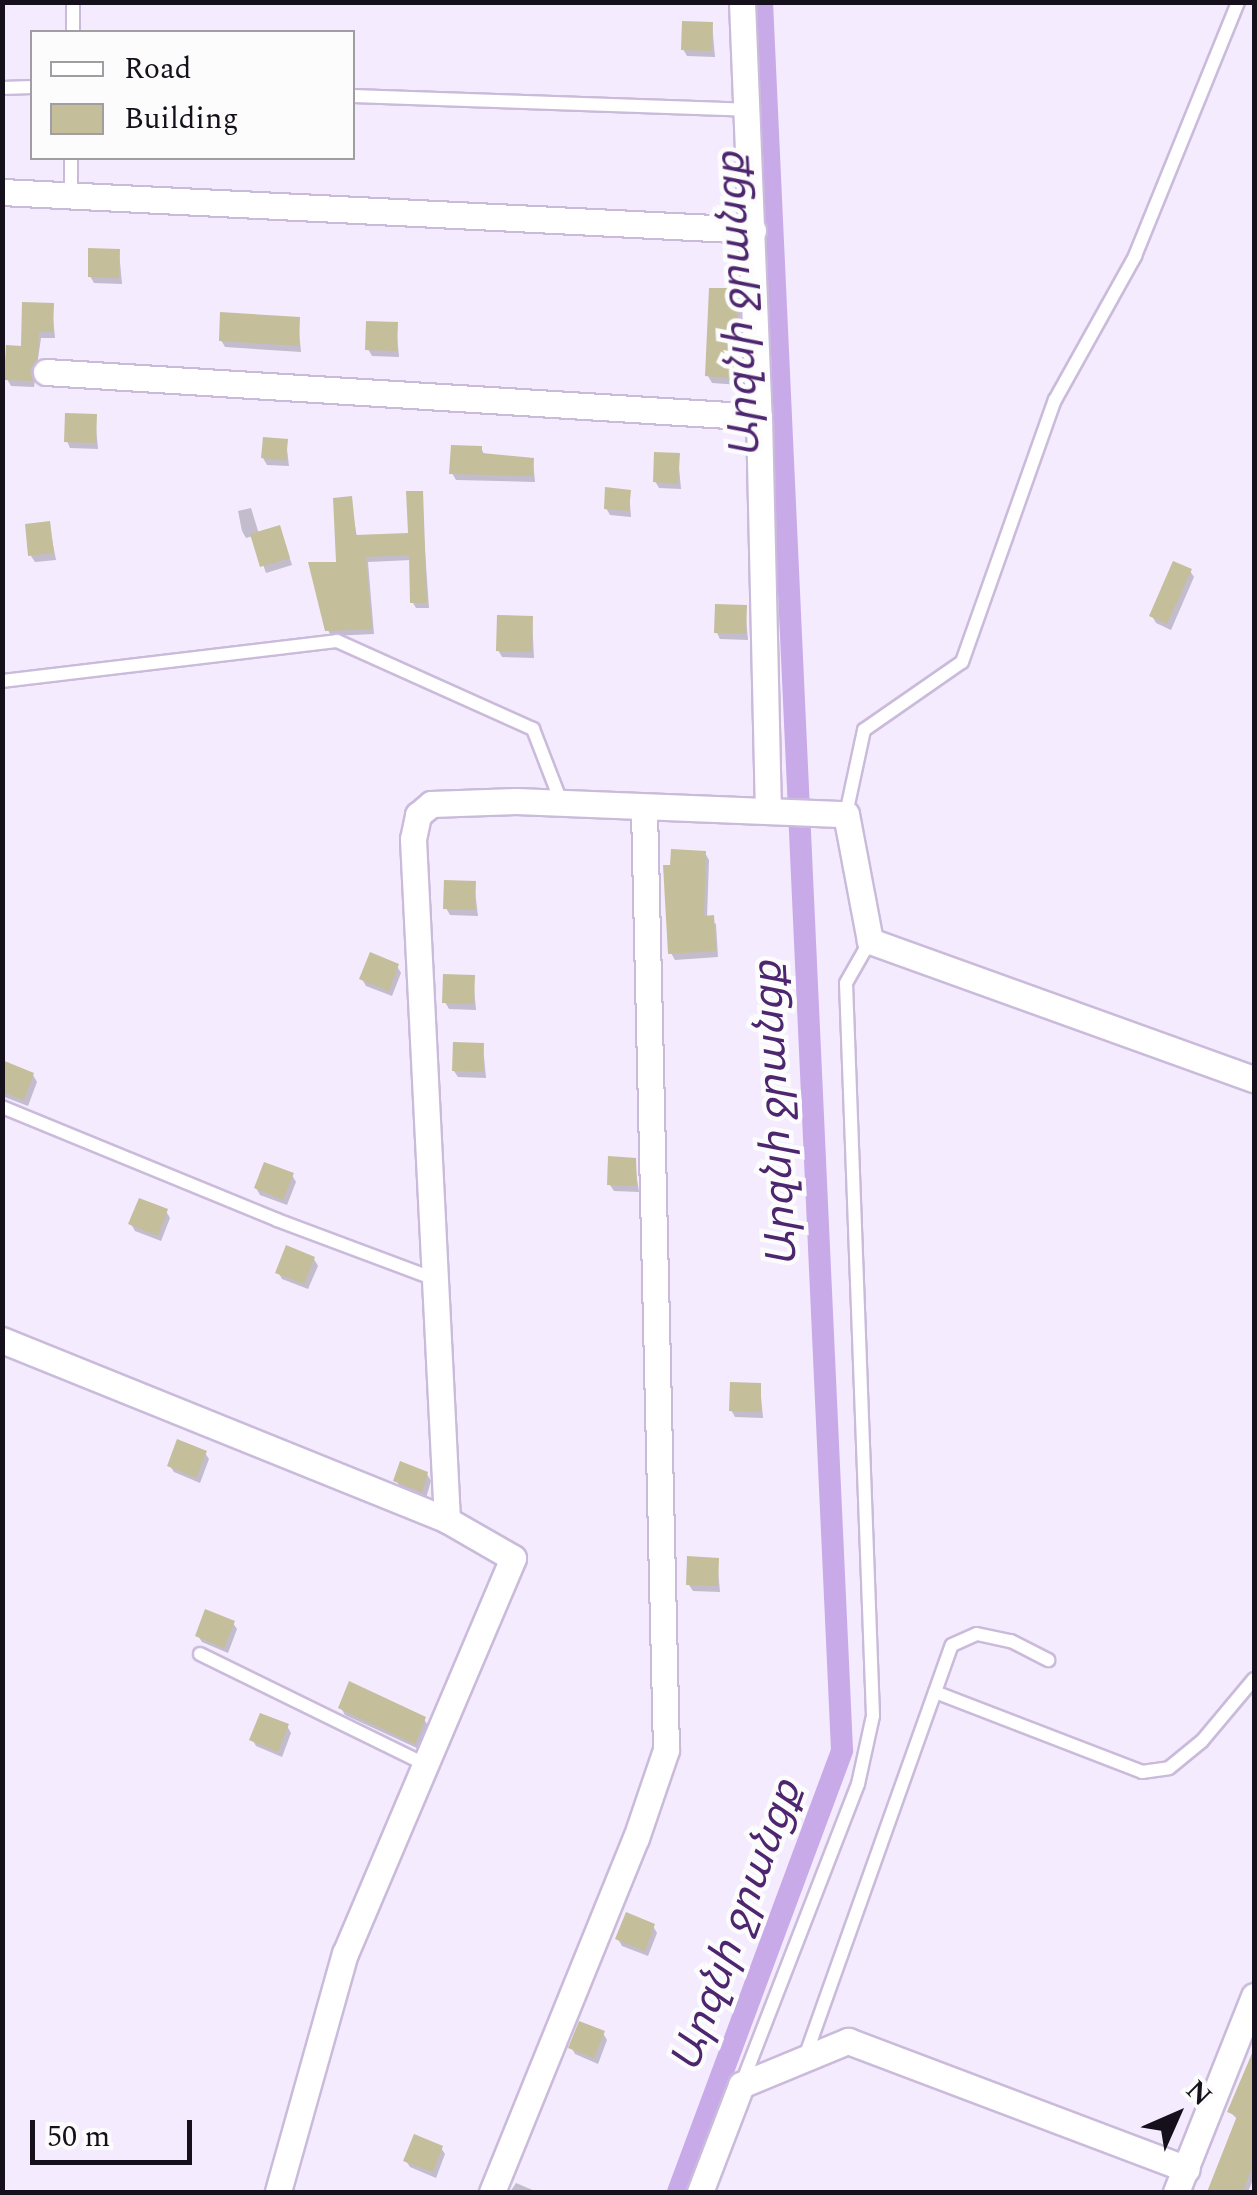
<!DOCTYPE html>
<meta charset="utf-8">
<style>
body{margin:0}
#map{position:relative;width:1257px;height:2195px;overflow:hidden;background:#f4ebff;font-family:Spectral,"Noto Sans Armenian",serif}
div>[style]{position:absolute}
.shadow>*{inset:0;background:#0003}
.canal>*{height:22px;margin:-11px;padding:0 11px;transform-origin:11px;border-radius:11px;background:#c8aae9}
.building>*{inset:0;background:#c4be9b}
.roads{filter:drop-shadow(2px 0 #cabbdb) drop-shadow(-2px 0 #cabbdb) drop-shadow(0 2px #cabbdb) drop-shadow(0 -2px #cabbdb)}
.lane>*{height:12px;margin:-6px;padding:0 6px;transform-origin:6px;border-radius:6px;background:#fff}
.street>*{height:25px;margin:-12.5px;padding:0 12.5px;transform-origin:12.5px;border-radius:12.5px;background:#fff}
span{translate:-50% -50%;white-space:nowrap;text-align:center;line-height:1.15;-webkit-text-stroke:9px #fcfcfc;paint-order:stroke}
.water-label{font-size:42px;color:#4e266f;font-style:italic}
.frame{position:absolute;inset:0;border:5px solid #15101b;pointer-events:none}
.legend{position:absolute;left:30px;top:30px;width:325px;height:130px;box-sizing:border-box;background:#fcfcfc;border:2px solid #a09ea2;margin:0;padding:12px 18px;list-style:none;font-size:30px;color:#15101b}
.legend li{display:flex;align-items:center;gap:20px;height:50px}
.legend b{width:50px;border:2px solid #a09ea2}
.north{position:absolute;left:1127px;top:2065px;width:100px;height:100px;-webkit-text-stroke:8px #fcfcfc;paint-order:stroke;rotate:45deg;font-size:28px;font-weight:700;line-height:40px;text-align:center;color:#15101b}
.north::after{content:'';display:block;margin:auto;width:35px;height:45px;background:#15101b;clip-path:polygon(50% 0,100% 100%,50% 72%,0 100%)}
.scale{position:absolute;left:30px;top:2120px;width:162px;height:45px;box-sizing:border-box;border:5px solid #15101b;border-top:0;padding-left:12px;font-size:30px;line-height:35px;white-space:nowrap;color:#15101b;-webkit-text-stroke:8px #fcfcfc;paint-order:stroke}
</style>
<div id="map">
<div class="shadow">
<div style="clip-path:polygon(712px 24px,715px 57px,687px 56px,683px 49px)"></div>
<div style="clip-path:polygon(119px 252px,122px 284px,94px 283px,90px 276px)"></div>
<div style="clip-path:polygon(736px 290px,740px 297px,740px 385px,712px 383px,708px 376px)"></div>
<div style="clip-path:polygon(52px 306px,55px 338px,41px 338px,34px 387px,11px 386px,7px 379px)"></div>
<div style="clip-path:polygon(298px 320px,301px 352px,225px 347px,221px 340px)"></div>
<div style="clip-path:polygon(396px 325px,399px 357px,372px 356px,368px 349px)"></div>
<div style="clip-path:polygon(95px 417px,98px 449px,70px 448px,67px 441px)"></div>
<div style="clip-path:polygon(286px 441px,289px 466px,267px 465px,263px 458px)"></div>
<div style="clip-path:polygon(481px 448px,485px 456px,533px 461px,535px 482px,456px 480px,452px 473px)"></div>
<div style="clip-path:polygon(678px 456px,681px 489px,659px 488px,655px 481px)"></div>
<div style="clip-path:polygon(629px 492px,631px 517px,610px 515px,606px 508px)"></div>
<div style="clip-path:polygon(421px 493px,429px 608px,416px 608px,413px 603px,411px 560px,368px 562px,374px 634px,331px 636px,328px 630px,350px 499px,357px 537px,411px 535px)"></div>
<div style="clip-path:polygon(251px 508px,259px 534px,282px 534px,292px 565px,266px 573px,253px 536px,246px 538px,242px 531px,238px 511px)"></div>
<div style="clip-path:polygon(49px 524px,56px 560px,35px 562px,31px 556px)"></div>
<div style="clip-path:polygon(1190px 571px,1194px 577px,1171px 630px,1156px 623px,1152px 616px)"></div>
<div style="clip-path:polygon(745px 608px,748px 640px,720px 639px,717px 633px)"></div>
<div style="clip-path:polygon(532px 618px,534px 658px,502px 657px,498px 650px)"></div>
<div style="clip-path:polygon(705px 853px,709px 860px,707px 918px,716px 924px,718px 957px,675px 960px,671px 953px,673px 867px)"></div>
<div style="clip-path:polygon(474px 883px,478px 916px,450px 915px,446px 908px)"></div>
<div style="clip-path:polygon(397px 966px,401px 973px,392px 996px,366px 986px,362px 979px)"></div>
<div style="clip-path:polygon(473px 978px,476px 1010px,449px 1009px,445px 1002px)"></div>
<div style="clip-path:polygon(483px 1046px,486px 1078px,458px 1077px,454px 1071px)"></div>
<div style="clip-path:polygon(2px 1075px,33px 1075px,37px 1082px,28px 1106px,2px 1096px)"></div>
<div style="clip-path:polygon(634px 1160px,639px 1192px,614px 1191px,610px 1185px)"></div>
<div style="clip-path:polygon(292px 1175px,296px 1182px,287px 1205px,260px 1195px,256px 1188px)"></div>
<div style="clip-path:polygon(166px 1211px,170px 1218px,161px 1241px,135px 1231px,131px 1224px)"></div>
<div style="clip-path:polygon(314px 1259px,318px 1266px,308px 1289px,282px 1279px,278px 1272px)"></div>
<div style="clip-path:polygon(760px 1386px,763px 1418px,735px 1417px,731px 1410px)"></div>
<div style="clip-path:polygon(205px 1453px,209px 1459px,200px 1483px,174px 1472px,170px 1466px)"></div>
<div style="clip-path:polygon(427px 1474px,431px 1481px,426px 1498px,400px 1487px,396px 1480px)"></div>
<div style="clip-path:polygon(717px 1560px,720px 1592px,693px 1591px,689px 1585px)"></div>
<div style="clip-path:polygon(233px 1623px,237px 1629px,228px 1653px,202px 1642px,198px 1636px)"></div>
<div style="clip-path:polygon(341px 1708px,424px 1719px,428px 1726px,419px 1749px,345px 1715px)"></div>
<div style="clip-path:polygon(287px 1726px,291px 1733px,282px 1757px,256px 1746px,252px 1739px)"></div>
<div style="clip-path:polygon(653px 1926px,657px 1933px,648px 1956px,622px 1946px,618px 1939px)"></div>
<div style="clip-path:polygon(603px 2033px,607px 2040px,598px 2064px,575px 2054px,571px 2047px)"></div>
<div style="clip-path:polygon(1254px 2053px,1254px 2177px,1248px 2192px,1210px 2192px,1238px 2120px,1230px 2112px)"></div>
<div style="clip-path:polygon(441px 2148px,445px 2154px,436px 2178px,410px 2167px,406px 2161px)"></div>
<div style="clip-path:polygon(516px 2183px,535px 2191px,536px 2192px,510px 2192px)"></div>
</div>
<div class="canal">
<div style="left:678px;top:2192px;width:471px;rotate:-69.6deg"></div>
<div style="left:842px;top:1750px;width:1750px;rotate:-92.62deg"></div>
</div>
<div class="building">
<div style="clip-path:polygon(682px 21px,713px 22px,712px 51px,681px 50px)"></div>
<div style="clip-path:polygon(88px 248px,120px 249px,119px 278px,88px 277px)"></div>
<div style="clip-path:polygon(709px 288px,737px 288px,738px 379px,705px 376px)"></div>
<div style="clip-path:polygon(22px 302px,54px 303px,53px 332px,39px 332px,38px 358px,30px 370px,33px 381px,4px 380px,6px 345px,21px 346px)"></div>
<div style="clip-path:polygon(220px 312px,300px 317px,299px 346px,219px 341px)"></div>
<div style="clip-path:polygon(366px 321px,398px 322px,397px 351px,365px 350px)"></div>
<div style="clip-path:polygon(65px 413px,97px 414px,96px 443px,64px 442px)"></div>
<div style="clip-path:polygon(263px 437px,288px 439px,286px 461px,261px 458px)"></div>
<div style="clip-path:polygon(451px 445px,482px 446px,482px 453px,534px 458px,533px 476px,449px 474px)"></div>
<div style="clip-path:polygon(654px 452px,680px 453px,678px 484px,653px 482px)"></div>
<div style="clip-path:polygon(605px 487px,631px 490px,629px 511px,604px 509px)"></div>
<div style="clip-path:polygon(406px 491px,423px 491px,427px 603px,410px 603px,409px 555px,366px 557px,372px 629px,325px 631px,308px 562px,336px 562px,333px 498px,352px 496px,356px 535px,408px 533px)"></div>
<div style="clip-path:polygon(50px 521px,54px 553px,28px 556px,25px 524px)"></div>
<div style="clip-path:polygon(280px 525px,290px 558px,260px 567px,250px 534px)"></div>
<div style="clip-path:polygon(1173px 561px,1192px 569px,1167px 624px,1149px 616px)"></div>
<div style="clip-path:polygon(715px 604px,747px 605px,746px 634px,714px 633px)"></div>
<div style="clip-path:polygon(497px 615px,533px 616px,532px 652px,496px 651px)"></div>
<div style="clip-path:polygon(671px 849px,706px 851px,704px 916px,714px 915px,716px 951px,668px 954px,663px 865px,670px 865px)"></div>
<div style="clip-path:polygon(444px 880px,476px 881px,475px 910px,443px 909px)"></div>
<div style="clip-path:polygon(370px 952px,399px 964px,389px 991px,359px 979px)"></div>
<div style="clip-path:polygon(443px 974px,475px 975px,474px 1004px,442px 1003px)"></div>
<div style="clip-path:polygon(453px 1042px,484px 1043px,483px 1072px,452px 1071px)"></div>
<div style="clip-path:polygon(2px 1060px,34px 1073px,24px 1100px,2px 1092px)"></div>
<div style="clip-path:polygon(608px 1156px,636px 1158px,637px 1186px,607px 1185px)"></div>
<div style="clip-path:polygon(264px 1162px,294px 1173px,283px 1200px,254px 1188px)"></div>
<div style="clip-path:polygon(139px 1198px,168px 1209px,158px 1236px,128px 1224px)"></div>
<div style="clip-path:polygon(286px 1245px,315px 1257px,304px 1284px,275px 1273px)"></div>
<div style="clip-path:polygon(730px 1382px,761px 1383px,761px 1412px,729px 1411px)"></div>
<div style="clip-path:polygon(177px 1439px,207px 1451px,196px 1478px,167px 1466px)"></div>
<div style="clip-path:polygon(400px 1461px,428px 1472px,422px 1492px,393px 1481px)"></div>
<div style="clip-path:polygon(687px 1556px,719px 1558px,718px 1586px,686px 1585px)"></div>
<div style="clip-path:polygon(205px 1609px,235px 1621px,224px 1648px,195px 1636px)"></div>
<div style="clip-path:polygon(349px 1681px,426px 1717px,415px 1744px,338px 1708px)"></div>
<div style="clip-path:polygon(260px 1713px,289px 1724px,278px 1752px,249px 1740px)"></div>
<div style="clip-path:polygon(626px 1912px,655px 1924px,645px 1951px,615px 1939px)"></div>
<div style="clip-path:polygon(579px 2021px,605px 2031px,594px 2058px,568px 2048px)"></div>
<div style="clip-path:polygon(1253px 2051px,1254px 2162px,1243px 2192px,1207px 2192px,1237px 2116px,1227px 2112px)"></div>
<div style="clip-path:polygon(414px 2134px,443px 2146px,433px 2172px,403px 2161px)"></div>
</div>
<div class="roads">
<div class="lane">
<div style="left:73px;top:32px;width:30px;rotate:-90deg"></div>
<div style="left:2px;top:88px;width:30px;rotate:-2deg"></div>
<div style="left:352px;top:96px;width:396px;rotate:2deg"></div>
<div style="left:71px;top:195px;width:37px;rotate:-90deg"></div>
<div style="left:2px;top:681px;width:337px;rotate:-6.8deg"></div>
<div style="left:337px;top:641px;width:215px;rotate:24.2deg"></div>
<div style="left:533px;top:729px;width:80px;rotate:68.9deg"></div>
<div style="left:846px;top:814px;width:86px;rotate:-77.9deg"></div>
<div style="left:864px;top:730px;width:119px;rotate:-34.8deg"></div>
<div style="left:962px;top:662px;width:278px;rotate:-70.5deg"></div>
<div style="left:1055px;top:400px;width:165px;rotate:-60.9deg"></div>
<div style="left:1135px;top:256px;width:274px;rotate:-67.9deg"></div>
<div style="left:2px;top:1107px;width:297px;rotate:22.3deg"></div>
<div style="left:277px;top:1220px;width:169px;rotate:20.5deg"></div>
<div style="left:200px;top:1654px;width:250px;rotate:26.1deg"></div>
<div style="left:935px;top:1692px;width:222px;rotate:21.1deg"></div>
<div style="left:1142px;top:1772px;width:27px;rotate:-8deg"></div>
<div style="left:1169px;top:1768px;width:43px;rotate:-39.3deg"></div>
<div style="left:1202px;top:1741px;width:81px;rotate:-50deg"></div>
<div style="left:805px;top:2057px;width:437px;rotate:-70.4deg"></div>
<div style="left:952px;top:1645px;width:27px;rotate:-24deg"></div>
<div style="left:977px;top:1634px;width:35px;rotate:12deg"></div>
<div style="left:1011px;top:1641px;width:42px;rotate:27.2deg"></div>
<div style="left:742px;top:2083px;width:321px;rotate:-68.8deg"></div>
<div style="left:858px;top:1784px;width:70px;rotate:-77.6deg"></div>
<div style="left:873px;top:1716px;width:733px;rotate:-92.11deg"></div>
<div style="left:846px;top:983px;width:48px;rotate:-60.3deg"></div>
</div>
<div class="street">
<div style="left:742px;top:2px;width:415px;rotate:87.7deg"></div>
<div style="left:759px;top:417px;width:394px;rotate:88.7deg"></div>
<div style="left:2px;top:192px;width:752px;rotate:2.9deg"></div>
<div style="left:46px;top:372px;width:714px;rotate:3.61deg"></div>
<div style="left:2px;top:1340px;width:480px;rotate:22deg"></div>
<div style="left:447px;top:1520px;width:76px;rotate:29.9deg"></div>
<div style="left:513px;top:1558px;width:429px;rotate:113deg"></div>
<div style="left:345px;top:1953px;width:248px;rotate:105.7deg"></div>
<div style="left:447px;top:1520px;width:682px;rotate:-92.86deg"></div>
<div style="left:413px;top:839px;width:25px;rotate:-78deg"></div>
<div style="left:418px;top:815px;width:17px;rotate:-40deg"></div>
<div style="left:431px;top:804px;width:85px;rotate:-2deg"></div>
<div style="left:516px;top:801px;width:330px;rotate:2.3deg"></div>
<div style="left:846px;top:814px;width:129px;rotate:79.3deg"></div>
<div style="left:870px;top:941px;width:408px;rotate:19.8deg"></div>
<div style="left:492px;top:2192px;width:382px;rotate:-67.9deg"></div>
<div style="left:636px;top:1838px;width:93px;rotate:-71.2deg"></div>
<div style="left:666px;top:1750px;width:941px;rotate:-91.34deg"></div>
<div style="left:700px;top:2192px;width:115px;rotate:-69deg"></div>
<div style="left:741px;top:2085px;width:116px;rotate:-22.4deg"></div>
<div style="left:848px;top:2041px;width:362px;rotate:20.7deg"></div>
<div style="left:1176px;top:2192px;width:211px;rotate:-68.3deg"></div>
</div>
</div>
<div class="water-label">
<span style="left:739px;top:305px;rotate:-93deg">Արզնի ջրանցք</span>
<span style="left:776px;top:1114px;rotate:-93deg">Արզնի ջրանցք</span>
<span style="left:737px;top:1926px;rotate:-70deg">Արզնի ջրանցք</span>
</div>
<div class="frame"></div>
<ul class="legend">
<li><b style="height:12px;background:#fff"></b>Road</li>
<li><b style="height:28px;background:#c4be9b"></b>Building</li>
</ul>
<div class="north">N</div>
<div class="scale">50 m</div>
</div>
